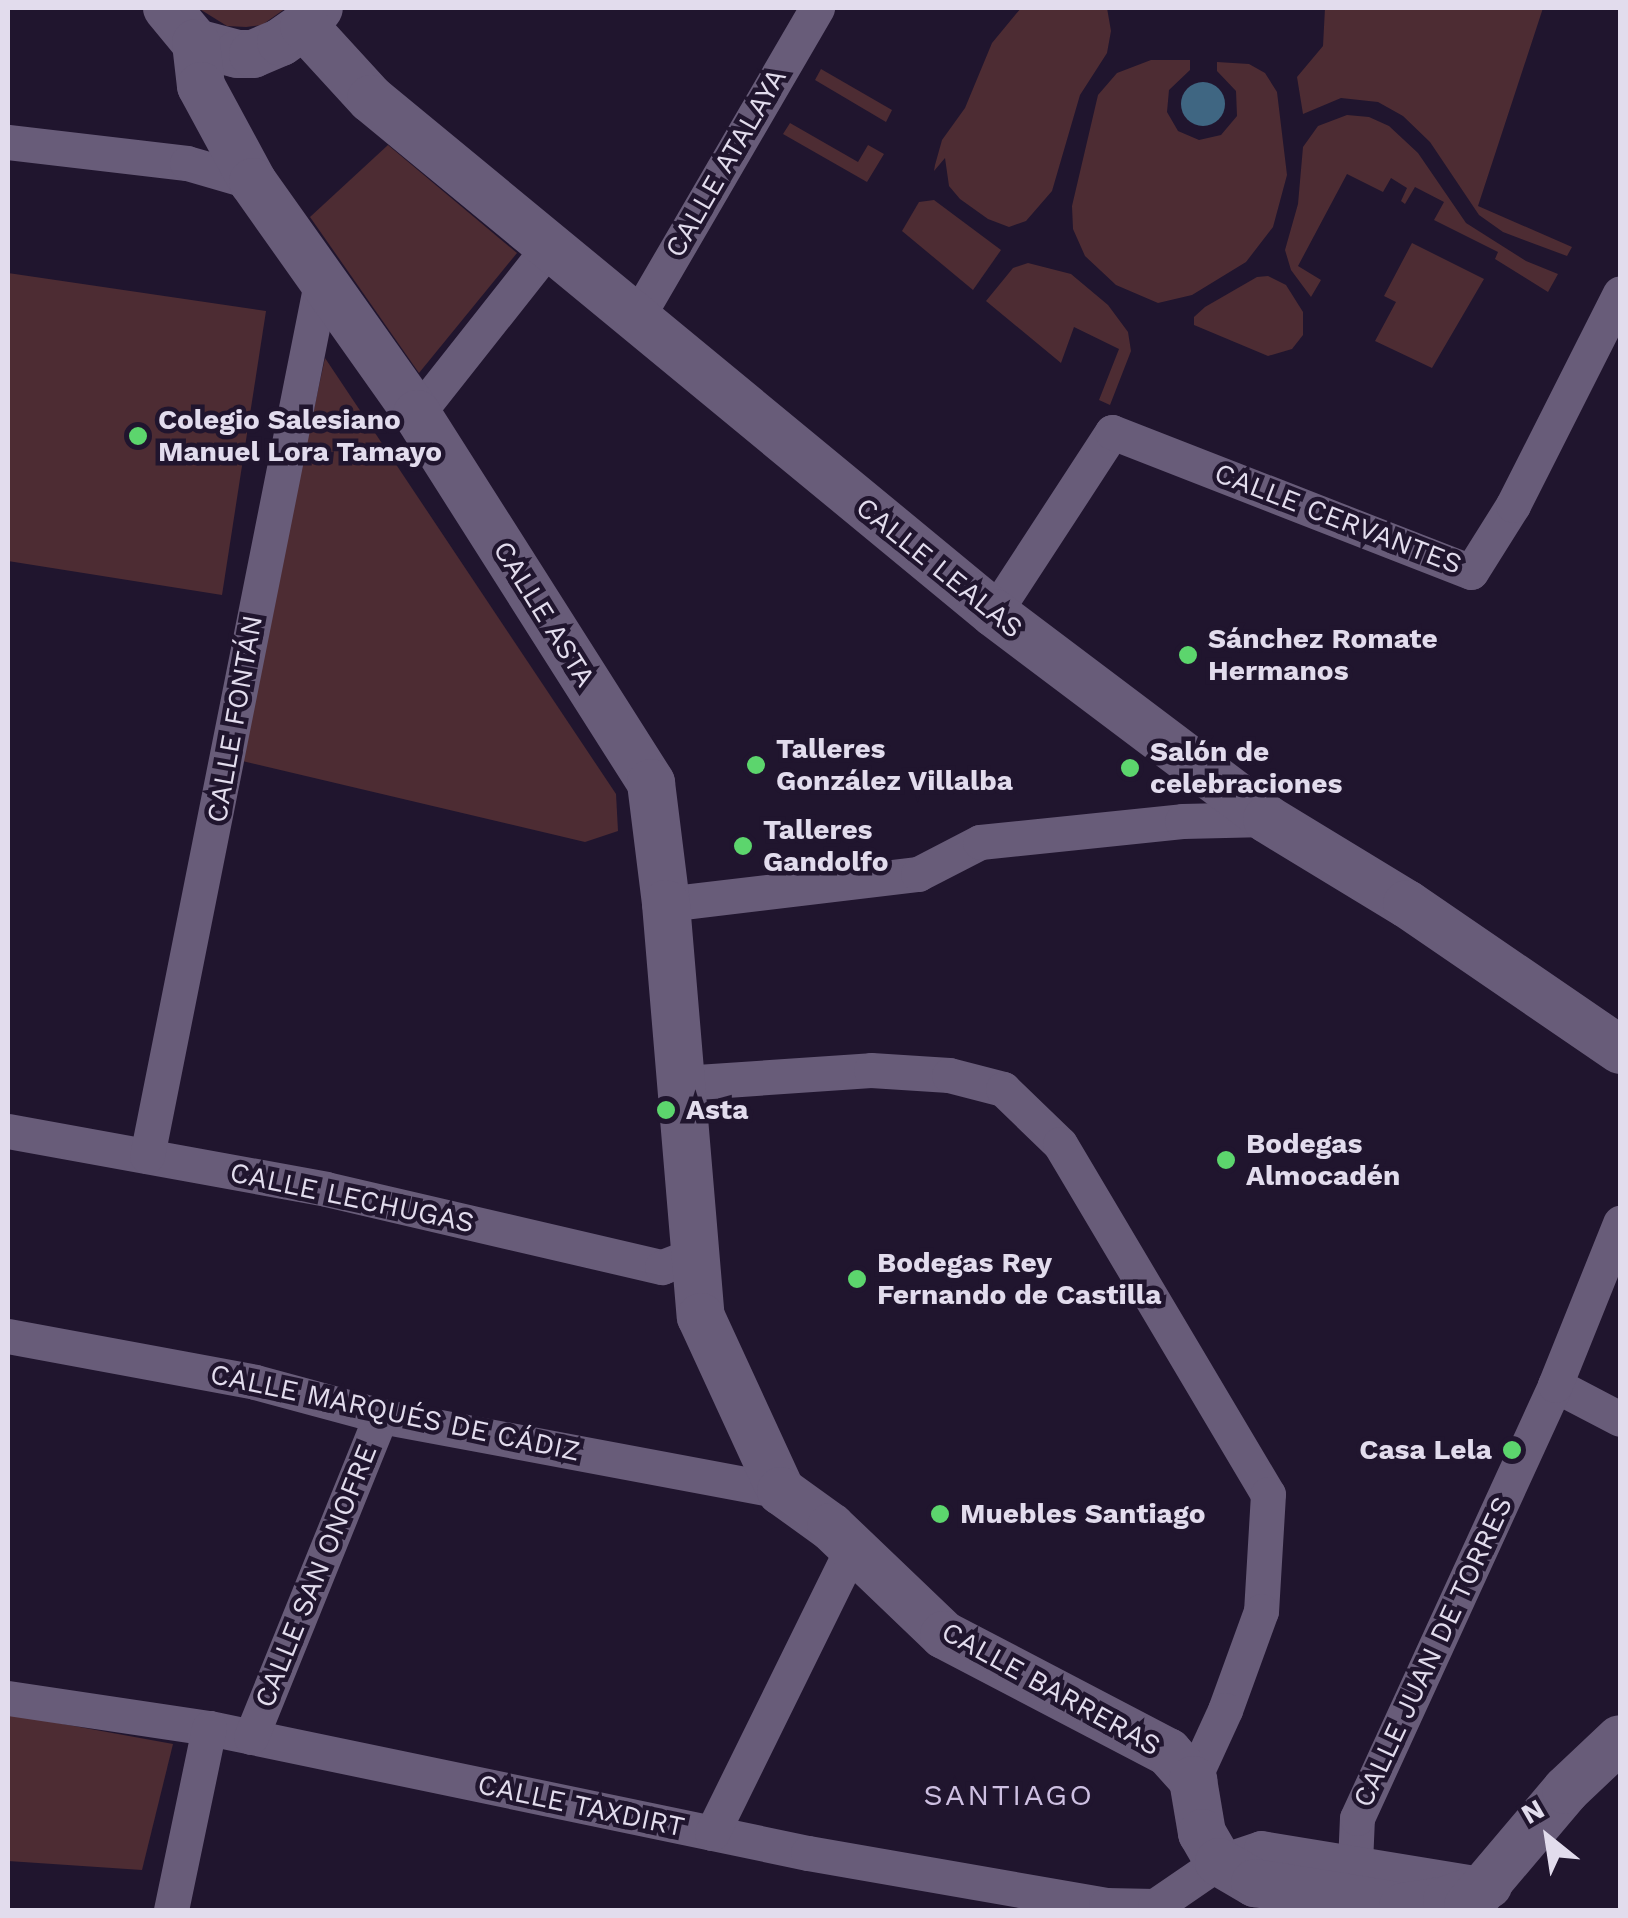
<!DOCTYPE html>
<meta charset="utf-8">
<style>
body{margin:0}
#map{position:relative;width:1628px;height:1918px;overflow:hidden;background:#20152e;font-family:"Work Sans",sans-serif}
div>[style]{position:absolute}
.green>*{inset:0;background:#4d2c33}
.water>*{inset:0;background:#3f6682}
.round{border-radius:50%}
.street>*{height:35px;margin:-17.5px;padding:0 17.5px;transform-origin:17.5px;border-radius:17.5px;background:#685c79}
.secondary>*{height:48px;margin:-24px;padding:0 24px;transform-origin:24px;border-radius:24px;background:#685c79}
.dots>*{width:28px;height:28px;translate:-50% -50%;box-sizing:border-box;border:5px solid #20152e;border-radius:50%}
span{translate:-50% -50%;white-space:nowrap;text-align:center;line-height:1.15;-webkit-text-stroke:9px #20152e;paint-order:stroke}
.street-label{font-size:28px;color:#e2dced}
.poi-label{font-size:28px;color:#e2dced;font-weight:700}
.left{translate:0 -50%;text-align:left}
.right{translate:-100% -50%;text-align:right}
.neighbourhood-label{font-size:30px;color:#cec0e2;letter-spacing:2.5px}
.frame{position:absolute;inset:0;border:10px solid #e2dced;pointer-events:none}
.north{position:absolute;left:1498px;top:1788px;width:100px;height:100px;-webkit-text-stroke:8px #20152e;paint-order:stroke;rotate:330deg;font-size:28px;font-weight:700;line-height:40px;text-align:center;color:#e2dced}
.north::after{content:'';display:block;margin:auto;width:35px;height:45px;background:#e2dced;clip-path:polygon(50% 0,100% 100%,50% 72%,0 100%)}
</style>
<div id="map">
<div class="green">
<div style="clip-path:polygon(198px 8px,286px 8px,262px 25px,246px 27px,227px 26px)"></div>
<div style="clip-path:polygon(1021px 8px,1107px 8px,1111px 31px,1107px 53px,1080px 95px,1052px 191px,1026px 221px,1009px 227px,988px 219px,960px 199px,949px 186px,945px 158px,934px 171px,935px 165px,942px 140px,965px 108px,992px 43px)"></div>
<div style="clip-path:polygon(1325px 8px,1543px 8px,1478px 206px,1572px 247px,1567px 256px,1503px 232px,1479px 215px,1430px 142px,1403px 116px,1378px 102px,1341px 98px,1303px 114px,1297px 77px,1323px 46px)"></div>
<div style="clip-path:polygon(1151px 60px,1190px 60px,1190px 70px,1169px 90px,1167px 112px,1178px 131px,1199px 140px,1221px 135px,1237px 116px,1236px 91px,1217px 71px,1217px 62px,1249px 64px,1265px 73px,1277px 92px,1287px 175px,1273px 227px,1246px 262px,1192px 295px,1158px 303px,1116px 285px,1085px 256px,1073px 229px,1072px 206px,1098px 95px,1117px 73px)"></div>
<div style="clip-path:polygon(821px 69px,892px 110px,886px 122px,815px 80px)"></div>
<div style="clip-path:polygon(1347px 115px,1369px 117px,1389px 126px,1418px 153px,1466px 223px,1526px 261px,1558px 274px,1548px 292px,1495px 259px,1498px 252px,1434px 220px,1444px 202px,1415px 187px,1405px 204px,1401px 201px,1407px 188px,1391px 178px,1383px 192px,1347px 174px,1298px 266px,1321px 280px,1311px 297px,1291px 270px,1285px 250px,1298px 204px,1303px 147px,1318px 126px)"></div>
<div style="clip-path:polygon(790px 123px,858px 162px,868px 145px,884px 154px,867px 182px,783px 134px)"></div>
<div style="clip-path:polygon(388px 145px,517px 253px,419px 373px,310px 217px)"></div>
<div style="clip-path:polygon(934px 200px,1001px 250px,973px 290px,902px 231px,919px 202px)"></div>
<div style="clip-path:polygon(1412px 243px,1484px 279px,1432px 368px,1375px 341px,1396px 302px,1384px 296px)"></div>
<div style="clip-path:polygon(1028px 263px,1071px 274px,1108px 305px,1128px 332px,1131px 351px,1110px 405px,1099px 400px,1119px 349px,1074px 327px,1061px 363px,986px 301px,1013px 268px)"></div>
<div style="clip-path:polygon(8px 273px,266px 311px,222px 595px,8px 561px)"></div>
<div style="clip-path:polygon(1268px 276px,1286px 285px,1303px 312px,1303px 335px,1292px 349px,1268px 356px,1194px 325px,1194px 317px,1205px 307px,1257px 277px)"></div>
<div style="clip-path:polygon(325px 358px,616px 794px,618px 831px,585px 842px,238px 760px)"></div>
<div style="clip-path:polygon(8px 1714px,173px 1744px,142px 1870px,8px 1861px)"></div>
</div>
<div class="water">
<div class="round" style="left:1181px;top:82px;width:44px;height:44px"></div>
</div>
<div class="street">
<div style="left:8px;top:142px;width:180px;rotate:6.7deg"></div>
<div style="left:187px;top:163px;width:69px;rotate:16.1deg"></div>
<div style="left:636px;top:319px;width:360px;rotate:-59.8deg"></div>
<div style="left:417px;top:414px;width:213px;rotate:-51.7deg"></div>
<div style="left:994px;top:613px;width:216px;rotate:-56.9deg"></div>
<div style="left:1112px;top:432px;width:385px;rotate:21.3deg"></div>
<div style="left:1471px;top:572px;width:79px;rotate:-57.9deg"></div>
<div style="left:1513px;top:505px;width:237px;rotate:-63.2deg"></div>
<div style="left:666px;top:904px;width:254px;rotate:-6.8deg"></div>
<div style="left:918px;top:874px;width:70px;rotate:-27.3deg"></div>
<div style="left:980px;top:842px;width:203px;rotate:-5.9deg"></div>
<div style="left:1182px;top:821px;width:85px;rotate:-1.3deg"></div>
<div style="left:682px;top:1083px;width:189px;rotate:-3.9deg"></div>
<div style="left:871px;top:1070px;width:78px;rotate:3.7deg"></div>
<div style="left:949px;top:1075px;width:56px;rotate:14.5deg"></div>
<div style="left:1003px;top:1089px;width:79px;rotate:44deg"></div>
<div style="left:1060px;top:1144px;width:407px;rotate:59.3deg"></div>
<div style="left:1268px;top:1494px;width:117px;rotate:93.4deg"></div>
<div style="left:1261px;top:1611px;width:105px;rotate:110deg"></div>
<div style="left:1225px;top:1710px;width:77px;rotate:114.6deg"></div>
<div style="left:8px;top:1131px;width:323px;rotate:10.3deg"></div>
<div style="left:326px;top:1189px;width:345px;rotate:13.1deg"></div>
<div style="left:662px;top:1267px;width:34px;rotate:-21deg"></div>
<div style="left:147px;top:1156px;width:890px;rotate:-78.73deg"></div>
<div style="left:8px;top:1336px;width:251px;rotate:10.5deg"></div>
<div style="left:255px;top:1382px;width:131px;rotate:15.1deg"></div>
<div style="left:381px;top:1416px;width:407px;rotate:10.6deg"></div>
<div style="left:1555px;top:1385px;width:73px;rotate:27.6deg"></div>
<div style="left:8px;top:1698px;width:203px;rotate:8.5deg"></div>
<div style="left:209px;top:1728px;width:612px;rotate:11.79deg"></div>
<div style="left:808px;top:1853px;width:303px;rotate:9.9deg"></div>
<div style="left:1106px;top:1905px;width:49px;rotate:1.2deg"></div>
<div style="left:251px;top:1737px;width:346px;rotate:-68deg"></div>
<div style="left:712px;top:1833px;width:317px;rotate:-63.8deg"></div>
<div style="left:1355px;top:1863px;width:45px;rotate:-87.5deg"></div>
<div style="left:1357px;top:1818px;width:476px;rotate:-65.4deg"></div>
<div style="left:1555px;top:1385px;width:175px;rotate:-68.1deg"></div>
<div style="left:1155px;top:1906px;width:78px;rotate:-34.5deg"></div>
<div style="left:1219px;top:1862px;width:44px;rotate:-18.4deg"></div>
<div style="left:1261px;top:1848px;width:224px;rotate:9.3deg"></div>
<div style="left:171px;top:1910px;width:186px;rotate:-78.2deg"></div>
</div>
<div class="secondary">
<div style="left:167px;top:8px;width:45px;rotate:50.4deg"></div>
<div style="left:196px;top:43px;width:43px;rotate:14.7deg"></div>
<div style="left:238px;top:54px;width:15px"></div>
<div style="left:253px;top:54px;width:30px;rotate:-23deg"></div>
<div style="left:281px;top:42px;width:28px;rotate:-35deg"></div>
<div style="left:304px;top:26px;width:23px;rotate:-50deg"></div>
<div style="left:304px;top:26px;width:99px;rotate:47.5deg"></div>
<div style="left:371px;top:99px;width:808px;rotate:39.52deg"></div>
<div style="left:994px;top:613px;width:342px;rotate:37deg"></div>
<div style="left:1267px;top:819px;width:164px;rotate:31.3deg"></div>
<div style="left:1407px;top:904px;width:258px;rotate:34.4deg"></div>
<div style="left:196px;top:43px;width:43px;rotate:83.4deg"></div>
<div style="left:201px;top:86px;width:109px;rotate:61.6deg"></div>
<div style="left:253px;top:182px;width:284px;rotate:54.7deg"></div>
<div style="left:417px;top:414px;width:437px;rotate:57.6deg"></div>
<div style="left:651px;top:783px;width:122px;rotate:82.9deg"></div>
<div style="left:666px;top:904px;width:414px;rotate:85.2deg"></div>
<div style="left:701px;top:1317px;width:192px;rotate:65.3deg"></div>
<div style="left:781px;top:1491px;width:62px;rotate:35.8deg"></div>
<div style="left:831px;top:1527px;width:156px;rotate:43.7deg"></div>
<div style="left:944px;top:1635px;width:253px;rotate:27.6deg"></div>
<div style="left:1168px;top:1752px;width:38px;rotate:48deg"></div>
<div style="left:1193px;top:1780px;width:54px;rotate:80.4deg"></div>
<div style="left:1202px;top:1833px;width:34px;rotate:60deg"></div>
<div style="left:1219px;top:1862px;width:42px;rotate:30.3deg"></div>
<div style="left:1255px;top:1883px;width:150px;rotate:9.2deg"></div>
<div style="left:1403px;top:1907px;width:45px;rotate:-9deg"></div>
<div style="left:1447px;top:1900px;width:44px;rotate:-20.1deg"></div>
<div style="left:1468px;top:1906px;width:152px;rotate:-49.8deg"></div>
<div style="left:1566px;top:1790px;width:74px;rotate:-43.4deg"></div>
</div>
<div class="dots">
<div style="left:138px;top:436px;background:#5cd56d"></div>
<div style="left:1188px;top:655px;background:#5cd56d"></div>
<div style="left:756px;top:765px;background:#5cd56d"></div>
<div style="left:1130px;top:768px;background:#5cd56d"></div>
<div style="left:743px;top:846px;background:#5cd56d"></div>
<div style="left:666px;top:1110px;background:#5cd56d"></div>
<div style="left:1226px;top:1160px;background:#5cd56d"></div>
<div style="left:857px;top:1279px;background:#5cd56d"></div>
<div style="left:1512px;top:1450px;background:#5cd56d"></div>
<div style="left:940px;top:1514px;background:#5cd56d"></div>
</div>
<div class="street-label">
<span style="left:726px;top:163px;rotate:-60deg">CALLE ATALAYA</span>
<span style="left:1338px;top:519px;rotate:21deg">CALLE CERVANTES</span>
<span style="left:939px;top:568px;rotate:39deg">CALLE LEALAS</span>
<span style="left:544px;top:614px;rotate:58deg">CALLE ASTA</span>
<span style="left:235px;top:719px;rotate:-80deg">CALLE FONTÁN</span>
<span style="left:352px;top:1198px;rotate:12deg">CALLE LECHUGAS</span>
<span style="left:395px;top:1413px;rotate:12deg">CALLE MARQUÉS DE CÁDIZ</span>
<span style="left:316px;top:1576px;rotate:-68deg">CALLE SAN ONOFRE</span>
<span style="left:1433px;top:1652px;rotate:-65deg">CALLE JUAN DE TORRES</span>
<span style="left:1051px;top:1689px;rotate:29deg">CALLE BARRERAS</span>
<span style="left:581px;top:1806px;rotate:12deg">CALLE TAXDIRT</span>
</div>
<div class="poi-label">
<span class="left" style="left:158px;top:436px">Colegio Salesiano<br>Manuel Lora Tamayo</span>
<span class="left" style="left:1208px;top:655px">Sánchez Romate<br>Hermanos</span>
<span class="left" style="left:776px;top:765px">Talleres<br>González Villalba</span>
<span class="left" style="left:1150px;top:768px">Salón de<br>celebraciones</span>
<span class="left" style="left:763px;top:846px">Talleres<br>Gandolfo</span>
<span class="left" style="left:686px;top:1110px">Asta</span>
<span class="left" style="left:1246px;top:1160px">Bodegas<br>Almocadén</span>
<span class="left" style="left:877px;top:1279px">Bodegas Rey<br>Fernando de Castilla</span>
<span class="right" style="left:1492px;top:1450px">Casa Lela</span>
<span class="left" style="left:960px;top:1514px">Muebles Santiago</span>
</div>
<div class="neighbourhood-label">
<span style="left:1009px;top:1795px">SANTIAGO</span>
</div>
<div class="frame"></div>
<div class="north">N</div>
</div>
